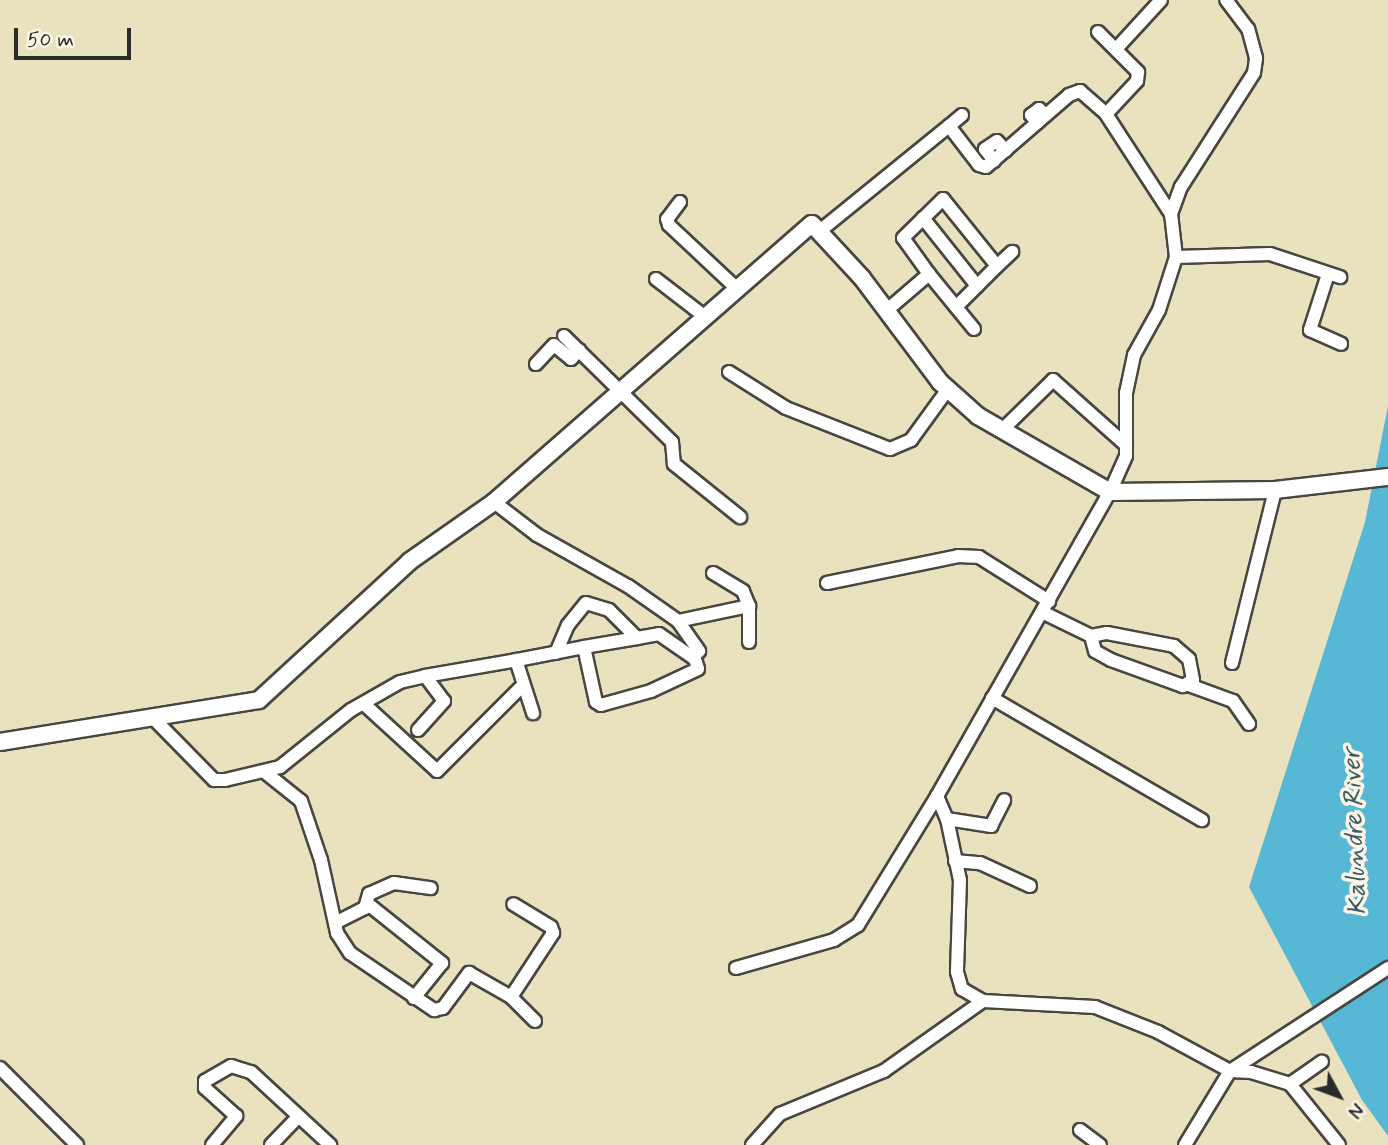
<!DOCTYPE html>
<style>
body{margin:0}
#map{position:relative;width:1388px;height:1145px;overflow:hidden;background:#eae2bf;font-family:Mynerve,sans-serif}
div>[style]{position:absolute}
.water>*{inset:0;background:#56b8d5}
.roads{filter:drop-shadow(2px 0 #484641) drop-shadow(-2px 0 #484641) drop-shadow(0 2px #484641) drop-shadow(0 -2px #484641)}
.minor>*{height:12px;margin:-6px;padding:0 6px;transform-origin:6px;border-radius:6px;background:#fff}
.tertiary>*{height:16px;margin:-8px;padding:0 8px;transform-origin:8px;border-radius:8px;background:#fff}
span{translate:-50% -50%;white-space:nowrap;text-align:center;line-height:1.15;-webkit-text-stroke:7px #fcf5e5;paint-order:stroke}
.water-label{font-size:26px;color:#3a5c66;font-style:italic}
.north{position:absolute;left:1304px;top:1061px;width:70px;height:70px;-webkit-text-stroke:5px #fcf5e5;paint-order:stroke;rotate:131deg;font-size:19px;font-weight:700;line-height:28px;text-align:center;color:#2b2b2b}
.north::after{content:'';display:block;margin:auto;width:24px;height:32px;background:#2b2b2b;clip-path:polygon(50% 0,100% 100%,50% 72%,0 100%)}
.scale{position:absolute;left:14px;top:28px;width:117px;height:32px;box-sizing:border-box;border:4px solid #2b2b2b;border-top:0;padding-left:9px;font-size:21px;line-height:24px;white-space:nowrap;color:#2b2b2b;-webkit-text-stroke:5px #fcf5e5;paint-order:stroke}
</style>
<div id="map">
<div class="water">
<div style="clip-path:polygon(1388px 406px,1388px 1136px,1362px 1100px,1249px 887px,1365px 522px)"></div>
</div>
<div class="roads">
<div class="minor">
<div style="left:1098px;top:32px;width:57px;rotate:45deg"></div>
<div style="left:1138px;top:72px;width:9px;rotate:96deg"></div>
<div style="left:1137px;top:81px;width:45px;rotate:133.2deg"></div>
<div style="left:1117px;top:48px;width:65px;rotate:-47.5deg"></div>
<div style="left:1037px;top:123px;width:10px;rotate:-127deg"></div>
<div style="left:1031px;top:115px;width:10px;rotate:-37deg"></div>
<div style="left:1039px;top:109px;width:9px;rotate:41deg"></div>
<div style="left:949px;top:126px;width:17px;rotate:-40deg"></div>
<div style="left:994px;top:161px;width:15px;rotate:-127deg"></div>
<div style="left:985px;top:149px;width:14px;rotate:-34deg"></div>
<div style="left:997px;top:141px;width:13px;rotate:48deg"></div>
<div style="left:680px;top:202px;width:21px;rotate:127deg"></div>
<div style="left:667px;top:219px;width:6px;rotate:72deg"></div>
<div style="left:669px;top:225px;width:92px;rotate:43.2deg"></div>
<div style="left:923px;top:218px;width:87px;rotate:51.5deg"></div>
<div style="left:821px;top:230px;width:165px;rotate:-39.1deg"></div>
<div style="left:949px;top:126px;width:49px;rotate:52.4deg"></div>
<div style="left:979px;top:165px;width:7px;rotate:16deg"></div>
<div style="left:986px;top:167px;width:110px;rotate:-40.9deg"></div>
<div style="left:1069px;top:95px;width:12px;rotate:-20deg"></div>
<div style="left:1080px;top:91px;width:35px;rotate:41deg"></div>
<div style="left:1106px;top:114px;width:119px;rotate:57deg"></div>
<div style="left:1176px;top:257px;width:94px;rotate:-1.8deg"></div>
<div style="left:1270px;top:254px;width:74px;rotate:18.2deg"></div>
<div style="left:929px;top:274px;width:44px;rotate:-125.8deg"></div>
<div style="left:903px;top:238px;width:56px;rotate:-44.3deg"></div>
<div style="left:943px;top:199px;width:86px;rotate:51.1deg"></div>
<div style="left:997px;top:266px;width:21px;rotate:-43deg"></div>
<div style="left:1328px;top:274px;width:59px;rotate:107.8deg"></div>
<div style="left:1310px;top:330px;width:34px;rotate:24deg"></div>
<div style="left:656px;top:279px;width:61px;rotate:37.6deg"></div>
<div style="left:956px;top:307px;width:58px;rotate:-45deg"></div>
<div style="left:886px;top:311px;width:57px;rotate:-40.7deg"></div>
<div style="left:929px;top:274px;width:71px;rotate:50.7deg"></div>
<div style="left:564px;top:336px;width:151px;rotate:44.5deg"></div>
<div style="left:672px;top:442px;width:22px;rotate:85deg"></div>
<div style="left:674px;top:464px;width:85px;rotate:38.8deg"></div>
<div style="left:536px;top:364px;width:26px;rotate:-47deg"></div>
<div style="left:554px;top:345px;width:22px;rotate:39deg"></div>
<div style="left:571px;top:359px;width:12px;rotate:-48deg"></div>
<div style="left:729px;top:372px;width:67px;rotate:32.3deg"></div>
<div style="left:786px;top:408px;width:112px;rotate:21.5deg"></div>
<div style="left:890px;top:449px;width:23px;rotate:-23deg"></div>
<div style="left:911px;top:440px;width:63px;rotate:-54deg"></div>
<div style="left:1001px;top:431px;width:73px;rotate:-44.4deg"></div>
<div style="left:1053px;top:380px;width:98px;rotate:41.7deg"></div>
<div style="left:494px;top:502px;width:54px;rotate:37.5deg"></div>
<div style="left:537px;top:535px;width:104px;rotate:29.3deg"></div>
<div style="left:628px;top:586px;width:61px;rotate:35deg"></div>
<div style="left:678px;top:621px;width:73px;rotate:-11.9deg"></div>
<div style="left:749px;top:606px;width:16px;rotate:-112deg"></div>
<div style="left:743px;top:591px;width:35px;rotate:-149deg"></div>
<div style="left:827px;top:583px;width:134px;rotate:-11.6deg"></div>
<div style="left:958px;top:556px;width:21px;rotate:3deg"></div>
<div style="left:979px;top:557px;width:83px;rotate:32.2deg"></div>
<div style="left:1042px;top:612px;width:55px;rotate:26.1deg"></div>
<div style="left:1091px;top:636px;width:16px;rotate:-11deg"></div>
<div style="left:1107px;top:633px;width:68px;rotate:11deg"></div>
<div style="left:1174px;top:646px;width:20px;rotate:41deg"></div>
<div style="left:1189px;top:659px;width:21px;rotate:79deg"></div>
<div style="left:1193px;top:680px;width:12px;rotate:149deg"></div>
<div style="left:1183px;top:686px;width:77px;rotate:-160.1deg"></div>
<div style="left:1111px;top:660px;width:18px;rotate:-151deg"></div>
<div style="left:1095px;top:651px;width:16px;rotate:-105deg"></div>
<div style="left:678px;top:621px;width:37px;rotate:55deg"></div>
<div style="left:749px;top:642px;width:36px;rotate:-90deg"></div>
<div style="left:556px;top:653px;width:30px;rotate:-67deg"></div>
<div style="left:568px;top:625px;width:28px;rotate:-51deg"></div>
<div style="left:586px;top:603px;width:24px;rotate:17deg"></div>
<div style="left:609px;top:610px;width:40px;rotate:45deg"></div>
<div style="left:516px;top:660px;width:56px;rotate:72.2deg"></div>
<div style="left:1232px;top:663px;width:178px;rotate:-76deg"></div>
<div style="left:1189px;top:685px;width:47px;rotate:20deg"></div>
<div style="left:1233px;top:701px;width:28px;rotate:55deg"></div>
<div style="left:992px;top:698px;width:243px;rotate:30.2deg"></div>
<div style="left:364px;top:704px;width:99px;rotate:42.5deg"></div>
<div style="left:437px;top:771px;width:120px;rotate:-45deg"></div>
<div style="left:156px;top:721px;width:83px;rotate:45.5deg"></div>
<div style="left:214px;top:780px;width:11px"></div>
<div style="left:225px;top:780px;width:57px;rotate:-13.3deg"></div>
<div style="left:280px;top:767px;width:91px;rotate:-38.8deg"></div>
<div style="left:351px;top:710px;width:56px;rotate:-29.7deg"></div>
<div style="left:400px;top:682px;width:26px;rotate:-13deg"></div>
<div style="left:425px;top:676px;width:88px;rotate:-9.8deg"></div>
<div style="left:512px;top:661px;width:73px;rotate:-11deg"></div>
<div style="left:584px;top:647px;width:54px;rotate:-9.6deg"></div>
<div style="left:637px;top:638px;width:22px;rotate:-10deg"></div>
<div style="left:659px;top:634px;width:44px;rotate:34.8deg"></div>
<div style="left:695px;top:659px;width:10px;rotate:73deg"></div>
<div style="left:698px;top:669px;width:52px;rotate:154.9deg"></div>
<div style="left:651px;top:691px;width:52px;rotate:164.4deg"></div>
<div style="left:601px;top:705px;width:6px;rotate:-149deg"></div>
<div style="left:596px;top:702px;width:56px;rotate:-102.3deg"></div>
<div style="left:418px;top:730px;width:39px;rotate:-48deg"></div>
<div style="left:444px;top:701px;width:31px;rotate:-127deg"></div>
<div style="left:266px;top:773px;width:45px;rotate:38.7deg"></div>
<div style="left:301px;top:801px;width:62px;rotate:71.3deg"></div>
<div style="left:321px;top:860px;width:75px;rotate:77.6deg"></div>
<div style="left:337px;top:933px;width:24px;rotate:57deg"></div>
<div style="left:350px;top:953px;width:102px;rotate:34.2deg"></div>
<div style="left:434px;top:1010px;width:9px;rotate:-13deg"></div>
<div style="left:443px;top:1008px;width:44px;rotate:-53.4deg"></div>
<div style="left:469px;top:973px;width:48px;rotate:29.7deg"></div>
<div style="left:511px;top:997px;width:34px;rotate:45deg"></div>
<div style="left:937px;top:796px;width:25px;rotate:67deg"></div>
<div style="left:947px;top:819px;width:62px;rotate:78deg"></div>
<div style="left:960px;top:880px;width:92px;rotate:91.9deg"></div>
<div style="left:957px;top:972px;width:18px;rotate:74deg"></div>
<div style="left:962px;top:989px;width:24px;rotate:30deg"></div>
<div style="left:983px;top:1001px;width:112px;rotate:3.1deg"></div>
<div style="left:1095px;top:1007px;width:68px;rotate:21.6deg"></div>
<div style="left:1158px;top:1032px;width:82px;rotate:28.4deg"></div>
<div style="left:1230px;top:1071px;width:21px;rotate:3deg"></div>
<div style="left:1251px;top:1072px;width:41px;rotate:17.1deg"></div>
<div style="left:1290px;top:1084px;width:78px;rotate:51.2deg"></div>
<div style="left:947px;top:819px;width:45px;rotate:9deg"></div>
<div style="left:991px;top:826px;width:29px;rotate:-63deg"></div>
<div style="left:955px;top:861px;width:25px;rotate:5deg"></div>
<div style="left:980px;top:863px;width:55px;rotate:24.7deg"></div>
<div style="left:368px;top:904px;width:95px;rotate:38.6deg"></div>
<div style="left:442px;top:963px;width:45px;rotate:128.7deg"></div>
<div style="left:335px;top:923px;width:34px;rotate:-27deg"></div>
<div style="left:365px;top:908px;width:15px;rotate:-74deg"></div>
<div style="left:369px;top:894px;width:27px;rotate:-24deg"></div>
<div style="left:394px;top:883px;width:37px;rotate:8deg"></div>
<div style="left:736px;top:968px;width:102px;rotate:-15.9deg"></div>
<div style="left:834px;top:940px;width:28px;rotate:-32deg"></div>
<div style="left:858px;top:925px;width:151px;rotate:-58.5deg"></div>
<div style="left:937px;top:796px;width:350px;rotate:-60.4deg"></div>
<div style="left:1110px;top:492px;width:39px;rotate:-66deg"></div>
<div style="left:1126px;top:456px;width:63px;rotate:-90deg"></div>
<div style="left:1126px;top:393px;width:39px;rotate:-78deg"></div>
<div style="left:1134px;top:355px;width:51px;rotate:-60.9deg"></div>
<div style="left:1159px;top:310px;width:56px;rotate:-72.2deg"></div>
<div style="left:1176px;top:257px;width:43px;rotate:-96.6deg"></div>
<div style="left:1171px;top:214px;width:29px;rotate:-70deg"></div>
<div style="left:1181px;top:187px;width:135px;rotate:-57.4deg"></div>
<div style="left:1254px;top:73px;width:15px;rotate:-82deg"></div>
<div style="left:1256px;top:58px;width:30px;rotate:-105deg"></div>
<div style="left:1248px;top:29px;width:36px;rotate:-127deg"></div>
<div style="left:511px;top:997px;width:77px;rotate:-56.7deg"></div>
<div style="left:553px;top:933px;width:6px;rotate:-108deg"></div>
<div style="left:551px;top:927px;width:44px;rotate:-148.8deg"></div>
<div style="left:0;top:1068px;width:109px;rotate:45deg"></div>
<div style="left:1290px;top:1084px;width:39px;rotate:-35deg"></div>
<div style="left:1080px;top:1130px;width:25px;rotate:37deg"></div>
<div style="left:212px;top:1145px;width:38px;rotate:-50deg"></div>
<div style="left:236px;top:1116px;width:42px;rotate:-137.9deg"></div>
<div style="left:205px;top:1088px;width:7px;rotate:-90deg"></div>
<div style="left:205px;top:1081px;width:30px;rotate:-30deg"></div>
<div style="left:231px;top:1066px;width:21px;rotate:17deg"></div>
<div style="left:251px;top:1072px;width:108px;rotate:42.7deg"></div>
<div style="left:271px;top:1145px;width:39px;rotate:-46deg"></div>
<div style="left:752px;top:1145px;width:42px;rotate:-47.9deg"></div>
<div style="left:780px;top:1114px;width:113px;rotate:-22.5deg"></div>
<div style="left:884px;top:1071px;width:121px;rotate:-35.3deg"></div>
<div style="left:1185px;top:1145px;width:87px;rotate:-58.7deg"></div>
<div style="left:1230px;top:1071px;width:189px;rotate:-33.1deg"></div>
</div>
<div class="tertiary">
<div style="left:0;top:742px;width:262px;rotate:-9.2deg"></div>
<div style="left:259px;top:700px;width:205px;rotate:-42.6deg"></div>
<div style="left:410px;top:561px;width:103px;rotate:-35.1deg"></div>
<div style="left:494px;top:502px;width:422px;rotate:-41.2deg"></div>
<div style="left:812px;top:224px;width:74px;rotate:47.2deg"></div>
<div style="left:862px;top:278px;width:130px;rotate:53.1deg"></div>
<div style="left:940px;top:382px;width:51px;rotate:41.8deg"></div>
<div style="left:978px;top:416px;width:152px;rotate:29.9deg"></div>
<div style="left:1110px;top:492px;width:165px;rotate:-0.7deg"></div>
<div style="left:1275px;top:490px;width:114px;rotate:-6.6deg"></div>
</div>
</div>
<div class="water-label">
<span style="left:1356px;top:832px;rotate:-92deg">Kalundre River</span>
</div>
<div class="north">N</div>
<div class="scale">50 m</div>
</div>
